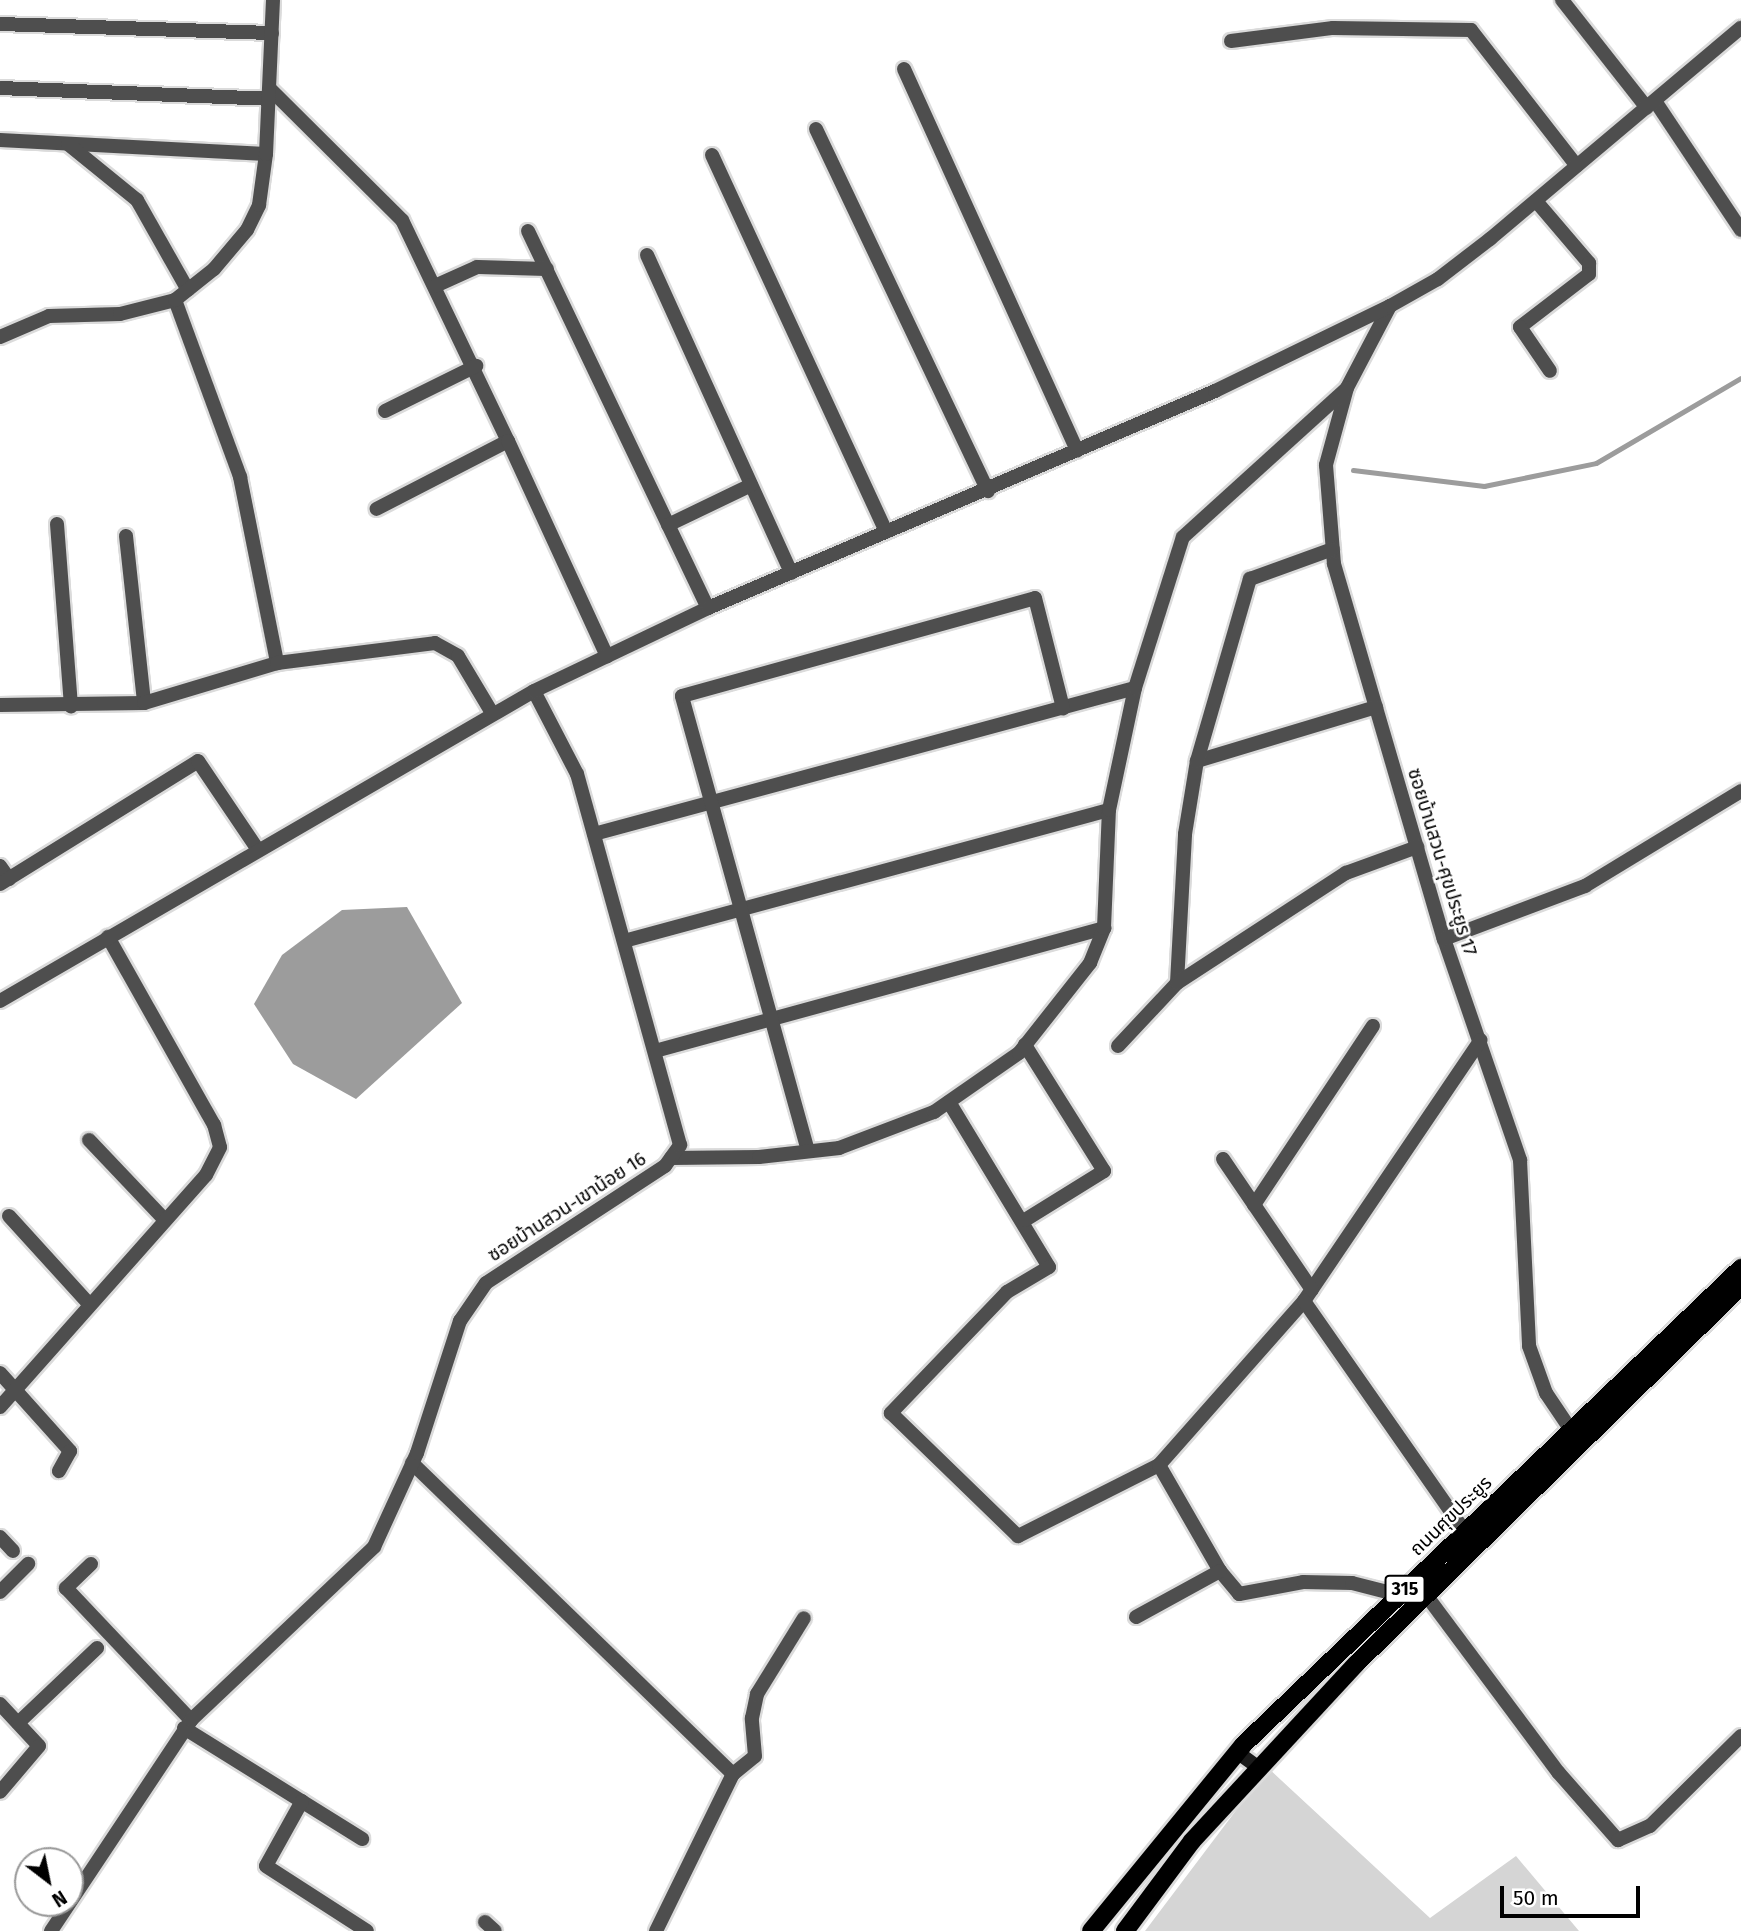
<!DOCTYPE html>
<meta charset="utf-8">
<style>
body{margin:0}
#map{position:relative;width:1741px;height:1931px;overflow:hidden;background:#fff;font-family:"Fira Sans","Noto Sans Thai",sans-serif}
div>[style]{position:absolute}
.green>*{inset:0;background:#d5d5d5}
.water>*{inset:0;background:#9c9c9c}
.stream>*{height:5px;margin:-2.5px;padding:0 2.5px;transform-origin:2.5px;border-radius:2.5px;background:#9c9c9c}
.roads{filter:drop-shadow(2px 0 #dbdbdb) drop-shadow(-2px 0 #dbdbdb) drop-shadow(0 2px #dbdbdb) drop-shadow(0 -2px #dbdbdb)}
.minor>*{height:14px;margin:-7px;padding:0 7px;transform-origin:7px;border-radius:7px;background:#4e4e4e}
.tertiary>*{height:14px;margin:-7px;padding:0 7px;transform-origin:7px;border-radius:7px;background:#4e4e4e}
.secondary>*{height:14px;margin:-7px;padding:0 7px;transform-origin:7px;border-radius:7px;background:#1b1b1b}
.primary>*{height:18px;margin:-9px;padding:0 9px;transform-origin:9px;border-radius:9px;background:#000}
span{translate:-50% -50%;white-space:nowrap;text-align:center;line-height:1.15;-webkit-text-stroke:5px #fff;paint-order:stroke}
.shield-label span{padding:2px 5px;background:#fff;border:2px solid;border-radius:5px;-webkit-text-stroke-width:0}
.shield-label{font-size:18px;color:#000;font-weight:700}
.street-label{font-size:19px;color:#000}
.north{position:absolute;left:14px;top:1847px;width:70px;height:70px;box-sizing:border-box;background:#fff;border:2px solid #999;border-radius:50%;rotate:148deg;font-size:19px;font-weight:700;line-height:28px;text-align:center;color:#000}
.north::after{content:'';display:block;margin:auto;width:24px;height:32px;background:#000;clip-path:polygon(50% 0,100% 100%,50% 72%,0 100%)}
.scale{position:absolute;left:1500px;top:1886px;width:140px;height:32px;box-sizing:border-box;border:4px solid #000;border-top:0;padding-left:9px;font-size:21px;line-height:24px;white-space:nowrap;color:#000;-webkit-text-stroke:5px #fff;paint-order:stroke}
</style>
<div id="map">
<div class="green">
<div style="clip-path:polygon(1268px 1768px,1430px 1918px,1516px 1856px,1579px 1931px,1145px 1931px)"></div>
</div>
<div class="water">
<div style="clip-path:polygon(407px 907px,462px 1003px,356px 1099px,293px 1064px,254px 1004px,282px 955px,342px 910px)"></div>
</div>
<div class="stream">
<div style="left:1353px;top:470px;width:132px;rotate:7deg"></div>
<div style="left:1484px;top:486px;width:114px;rotate:-11.6deg"></div>
<div style="left:1596px;top:463px;width:168px;rotate:-30.4deg"></div>
</div>
<div class="roads">
<div class="minor">
<div style="left:1562px;top:0;width:137px;rotate:51.8deg"></div>
<div style="left:0;top:24px;width:272px;rotate:1.9deg"></div>
<div style="left:1231px;top:41px;width:103px;rotate:-7.3deg"></div>
<div style="left:1333px;top:28px;width:138px;rotate:0.8deg"></div>
<div style="left:1471px;top:30px;width:172px;rotate:52.1deg"></div>
<div style="left:904px;top:69px;width:419px;rotate:65.6deg"></div>
<div style="left:0;top:88px;width:269px;rotate:2.3deg"></div>
<div style="left:270px;top:89px;width:186px;rotate:44.8deg"></div>
<div style="left:402px;top:220px;width:245px;rotate:64.4deg"></div>
<div style="left:508px;top:441px;width:148px;rotate:152.7deg"></div>
<div style="left:1655px;top:101px;width:155px;rotate:56.3deg"></div>
<div style="left:816px;top:129px;width:401px;rotate:64.6deg"></div>
<div style="left:0;top:140px;width:266px;rotate:3deg"></div>
<div style="left:68px;top:144px;width:89px;rotate:39.1deg"></div>
<div style="left:137px;top:200px;width:103px;rotate:60.5deg"></div>
<div style="left:712px;top:155px;width:415px;rotate:65.2deg"></div>
<div style="left:1536px;top:201px;width:82px;rotate:49.5deg"></div>
<div style="left:1589px;top:263px;width:11px;rotate:90deg"></div>
<div style="left:1589px;top:274px;width:87px;rotate:142.5deg"></div>
<div style="left:1520px;top:327px;width:53px;rotate:55.7deg"></div>
<div style="left:528px;top:231px;width:418px;rotate:64.5deg"></div>
<div style="left:647px;top:255px;width:349px;rotate:65.6deg"></div>
<div style="left:435px;top:286px;width:46px;rotate:-24.3deg"></div>
<div style="left:477px;top:267px;width:70px;rotate:1.6deg"></div>
<div style="left:175px;top:300px;width:189px;rotate:69.8deg"></div>
<div style="left:240px;top:477px;width:190px;rotate:78.7deg"></div>
<div style="left:1390px;top:306px;width:93px;rotate:117.7deg"></div>
<div style="left:1347px;top:388px;width:80px;rotate:105.3deg"></div>
<div style="left:1326px;top:465px;width:99px;rotate:85.4deg"></div>
<div style="left:1334px;top:564px;width:391px;rotate:73.7deg"></div>
<div style="left:1444px;top:939px;width:234px;rotate:71deg"></div>
<div style="left:1520px;top:1160px;width:186px;rotate:87.2deg"></div>
<div style="left:1529px;top:1346px;width:50px;rotate:70.1deg"></div>
<div style="left:1546px;top:1393px;width:45px;rotate:56deg"></div>
<div style="left:0;top:337px;width:53px;rotate:-23.2deg"></div>
<div style="left:49px;top:316px;width:71px;rotate:-1.6deg"></div>
<div style="left:120px;top:314px;width:57px;rotate:-14.3deg"></div>
<div style="left:175px;top:300px;width:50px;rotate:-38.5deg"></div>
<div style="left:214px;top:269px;width:51px;rotate:-49.8deg"></div>
<div style="left:247px;top:230px;width:28px;rotate:-64deg"></div>
<div style="left:259px;top:205px;width:51px;rotate:-82.2deg"></div>
<div style="left:266px;top:154px;width:154px;rotate:-87.4deg"></div>
<div style="left:385px;top:411px;width:102px;rotate:-26.3deg"></div>
<div style="left:508px;top:441px;width:237px;rotate:65.3deg"></div>
<div style="left:57px;top:524px;width:183px;rotate:85.6deg"></div>
<div style="left:668px;top:525px;width:92px;rotate:-25.7deg"></div>
<div style="left:126px;top:536px;width:168px;rotate:83.8deg"></div>
<div style="left:0;top:705px;width:144px;rotate:-0.8deg"></div>
<div style="left:144px;top:703px;width:139px;rotate:-16.7deg"></div>
<div style="left:277px;top:663px;width:159px;rotate:-7.2deg"></div>
<div style="left:435px;top:643px;width:26px;rotate:29deg"></div>
<div style="left:458px;top:656px;width:66px;rotate:59.2deg"></div>
<div style="left:1197px;top:761px;width:187px;rotate:-16.8deg"></div>
<div style="left:594px;top:834px;width:560px;rotate:-15.1deg"></div>
<div style="left:0;top:866px;width:16px;rotate:55deg"></div>
<div style="left:0;top:884px;width:233px;rotate:-31.8deg"></div>
<div style="left:198px;top:761px;width:107px;rotate:56deg"></div>
<div style="left:1444px;top:939px;width:151px;rotate:-20.6deg"></div>
<div style="left:1585px;top:886px;width:183px;rotate:-31.3deg"></div>
<div style="left:624px;top:941px;width:502px;rotate:-15.12deg"></div>
<div style="left:1177px;top:983px;width:149px;rotate:-86.9deg"></div>
<div style="left:1185px;top:834px;width:74px;rotate:-80.7deg"></div>
<div style="left:1197px;top:761px;width:190px;rotate:-73.8deg"></div>
<div style="left:1250px;top:579px;width:88px;rotate:-19.9deg"></div>
<div style="left:1118px;top:1046px;width:86px;rotate:-46.9deg"></div>
<div style="left:1177px;top:983px;width:202px;rotate:-33.1deg"></div>
<div style="left:1346px;top:873px;width:76px;rotate:-20.1deg"></div>
<div style="left:655px;top:1051px;width:466px;rotate:-15.3deg"></div>
<div style="left:949px;top:1102px;width:193px;rotate:58.8deg"></div>
<div style="left:1049px;top:1267px;width:49px;rotate:149.2deg"></div>
<div style="left:1007px;top:1292px;width:168px;rotate:133.8deg"></div>
<div style="left:891px;top:1413px;width:177px;rotate:44.1deg"></div>
<div style="left:1018px;top:1536px;width:158px;rotate:-26.7deg"></div>
<div style="left:1159px;top:1465px;width:219px;rotate:-48.5deg"></div>
<div style="left:1304px;top:1301px;width:315px;rotate:-55.9deg"></div>
<div style="left:89px;top:1140px;width:110px;rotate:46.5deg"></div>
<div style="left:808px;top:1151px;width:472px;rotate:-105.5deg"></div>
<div style="left:682px;top:696px;width:366px;rotate:-15.5deg"></div>
<div style="left:1035px;top:598px;width:114px;rotate:75.7deg"></div>
<div style="left:671px;top:1158px;width:88px;rotate:-0.7deg"></div>
<div style="left:759px;top:1157px;width:81px;rotate:-6.4deg"></div>
<div style="left:839px;top:1148px;width:102px;rotate:-20.8deg"></div>
<div style="left:934px;top:1112px;width:103px;rotate:-34.8deg"></div>
<div style="left:1019px;top:1053px;width:115px;rotate:-51.7deg"></div>
<div style="left:1090px;top:963px;width:38px;rotate:-68deg"></div>
<div style="left:1104px;top:928px;width:118px;rotate:-87.6deg"></div>
<div style="left:1109px;top:810px;width:125px;rotate:-78deg"></div>
<div style="left:1135px;top:688px;width:158px;rotate:-72.4deg"></div>
<div style="left:1183px;top:537px;width:220px;rotate:-42.2deg"></div>
<div style="left:1223px;top:1159px;width:158px;rotate:55.8deg"></div>
<div style="left:1254px;top:1205px;width:215px;rotate:-56.4deg"></div>
<div style="left:9px;top:1216px;width:120px;rotate:47.7deg"></div>
<div style="left:1025px;top:1220px;width:93px;rotate:-31.8deg"></div>
<div style="left:1104px;top:1171px;width:149px;rotate:-122.1deg"></div>
<div style="left:1304px;top:1301px;width:282px;rotate:55.1deg"></div>
<div style="left:0;top:1373px;width:105px;rotate:48.1deg"></div>
<div style="left:70px;top:1451px;width:23px;rotate:119deg"></div>
<div style="left:0;top:1407px;width:310px;rotate:-48.4deg"></div>
<div style="left:206px;top:1175px;width:31px;rotate:-63deg"></div>
<div style="left:220px;top:1147px;width:23px;rotate:-105deg"></div>
<div style="left:214px;top:1125px;width:216px;rotate:-119.4deg"></div>
<div style="left:412px;top:1463px;width:447px;rotate:44.1deg"></div>
<div style="left:1159px;top:1465px;width:122px;rotate:60.1deg"></div>
<div style="left:1220px;top:1571px;width:30px;rotate:50deg"></div>
<div style="left:1239px;top:1594px;width:65px;rotate:-10.6deg"></div>
<div style="left:1303px;top:1582px;width:49px;rotate:1.2deg"></div>
<div style="left:1352px;top:1583px;width:49px;rotate:14.3deg"></div>
<div style="left:0;top:1537px;width:19px;rotate:47deg"></div>
<div style="left:91px;top:1564px;width:35px;rotate:136deg"></div>
<div style="left:66px;top:1588px;width:182px;rotate:46.6deg"></div>
<div style="left:0;top:1592px;width:40px;rotate:-45deg"></div>
<div style="left:1426px;top:1595px;width:221px;rotate:53.3deg"></div>
<div style="left:1558px;top:1772px;width:91px;rotate:48.6deg"></div>
<div style="left:1618px;top:1840px;width:35px;rotate:-24deg"></div>
<div style="left:1650px;top:1826px;width:128px;rotate:-44.7deg"></div>
<div style="left:1136px;top:1617px;width:96px;rotate:-28.7deg"></div>
<div style="left:0;top:1704px;width:57px;rotate:47.1deg"></div>
<div style="left:39px;top:1746px;width:60px;rotate:130.3deg"></div>
<div style="left:18px;top:1723px;width:109px;rotate:-43.5deg"></div>
<div style="left:184px;top:1728px;width:210px;rotate:31.9deg"></div>
<div style="left:302px;top:1801px;width:74px;rotate:119deg"></div>
<div style="left:266px;top:1866px;width:120px;rotate:32.8deg"></div>
<div style="left:485px;top:1922px;width:13px;rotate:42deg"></div>
<div style="left:51px;top:1931px;width:253px;rotate:-56.4deg"></div>
<div style="left:191px;top:1720px;width:252px;rotate:-43.4deg"></div>
<div style="left:374px;top:1547px;width:103px;rotate:-65.4deg"></div>
<div style="left:417px;top:1453px;width:139px;rotate:-72deg"></div>
<div style="left:460px;top:1321px;width:46px;rotate:-55.6deg"></div>
<div style="left:486px;top:1283px;width:214px;rotate:-33.2deg"></div>
<div style="left:665px;top:1166px;width:26px;rotate:-54deg"></div>
<div style="left:680px;top:1145px;width:385px;rotate:-105.5deg"></div>
<div style="left:577px;top:774px;width:93px;rotate:-117.4deg"></div>
<div style="left:656px;top:1931px;width:175px;rotate:-63.9deg"></div>
<div style="left:733px;top:1774px;width:28px;rotate:-39deg"></div>
<div style="left:755px;top:1756px;width:38px;rotate:-95deg"></div>
<div style="left:752px;top:1718px;width:25px;rotate:-78deg"></div>
<div style="left:757px;top:1694px;width:89px;rotate:-58.3deg"></div>
</div>
<div class="tertiary">
<div style="left:0;top:1001px;width:617px;rotate:-30.14deg"></div>
<div style="left:534px;top:691px;width:193px;rotate:-25.5deg"></div>
<div style="left:708px;top:608px;width:551px;rotate:-23.17deg"></div>
<div style="left:1215px;top:391px;width:195px;rotate:-25.9deg"></div>
<div style="left:1390px;top:306px;width:55px;rotate:-29.4deg"></div>
<div style="left:1438px;top:279px;width:66px;rotate:-37.6deg"></div>
<div style="left:1490px;top:239px;width:328px;rotate:-40.1deg"></div>
</div>
<div class="secondary">
<div style="left:1237px;top:1752px;width:27px;rotate:36deg"></div>
</div>
<div class="primary">
<div style="left:1091px;top:1931px;width:240px;rotate:-50.7deg"></div>
<div style="left:1243px;top:1745px;width:690px;rotate:-43.77deg"></div>
<div style="left:1125px;top:1931px;width:112px;rotate:-53.3deg"></div>
<div style="left:1192px;top:1841px;width:241px;rotate:-47.2deg"></div>
<div style="left:1356px;top:1664px;width:540px;rotate:-44.47deg"></div>
</div>
</div>
<div class="shield-label">
<span style="left:1405px;top:1589px">315</span>
</div>
<div class="street-label">
<span style="left:1442px;top:862px;rotate:73deg">ซอยบ้านสวน-ศุขประยูร 17</span>
<span style="left:567px;top:1207px;rotate:-33deg">ซอยบ้านสวน-เขาน้อย 16</span>
<span style="left:1451px;top:1516px;rotate:-44deg">ถนนศุขประยูร</span>
</div>
<div class="north">N</div>
<div class="scale">50 m</div>
</div>
